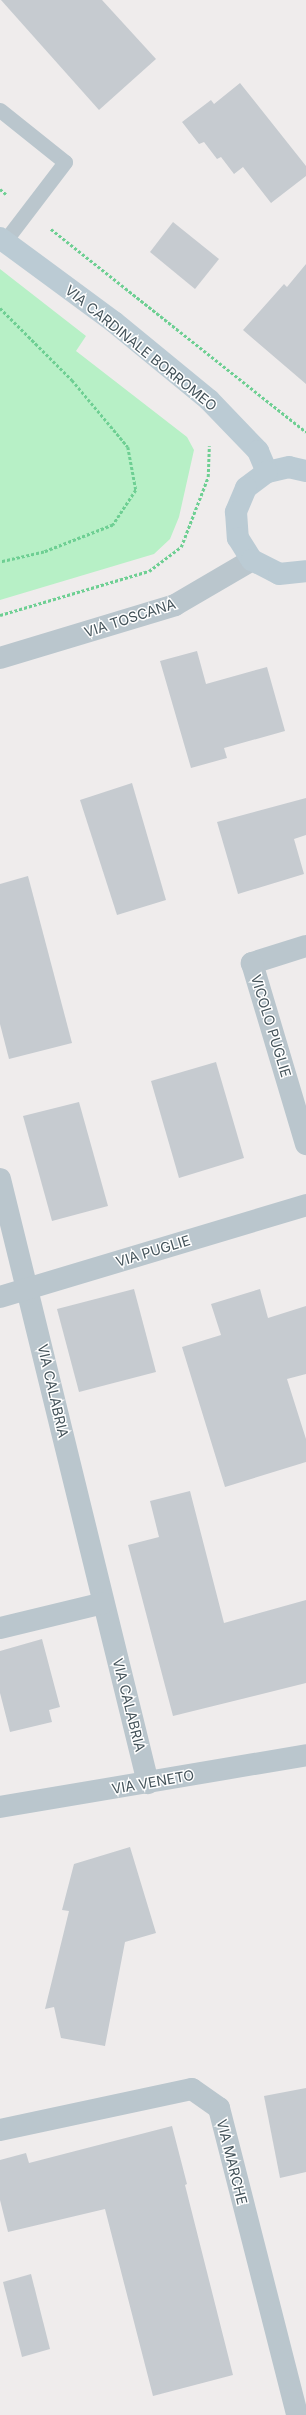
<!DOCTYPE html>
<style>
body{margin:0}
#map{position:relative;width:306px;height:2415px;overflow:hidden;background:#efecec;font-family:Inter,sans-serif}
div>[style]{position:absolute}
.green>*{inset:0;background:#b7f0c6}
.building>*{inset:0;background:#c6cbd0}
.path>*{height:2.5px;margin-top:-1.25px;transform-origin:0;background:repeating-linear-gradient(90deg,#6ecf93 0 3px,transparent 0 5px)}
.lane>*{height:15px;margin:-7.5px;padding:0 7.5px;transform-origin:7.5px;border-radius:7.5px;background:#bac6cd}
.street>*{height:22px;margin:-11px;padding:0 11px;transform-origin:11px;border-radius:11px;background:#bac6cd}
.secondary>*{height:22px;margin:-11px;padding:0 11px;transform-origin:11px;border-radius:11px;background:#bbcbd4}
span{translate:-50% -50%;white-space:nowrap;text-align:center;line-height:1.15;-webkit-text-stroke:3px #fff;paint-order:stroke}
.street-label{font-size:14px;color:#44535a}
</style>
<div id="map">
<div class="green">
<div style="clip-path:polygon(0 269px,86px 336px,76px 351px,187px 437px,194px 450px,179px 517px,170px 539px,154px 554px,0 600px)"></div>
</div>
<div class="building">
<div style="clip-path:polygon(1px 0,102px 0,156px 59px,99px 110px)"></div>
<div style="clip-path:polygon(240px 83px,306px 166px,306px 176px,271px 203px,243px 167px,234px 174px,221px 157px,217px 159px,204px 142px,199px 144px,182px 122px,211px 100px,214px 104px)"></div>
<div style="clip-path:polygon(173px 222px,219px 259px,195px 289px,150px 252px)"></div>
<div style="clip-path:polygon(306px 264px,306px 384px,243px 330px,284px 284px,287px 287px)"></div>
<div style="clip-path:polygon(197px 651px,206px 684px,267px 667px,285px 731px,224px 748px,227px 758px,191px 768px,160px 661px)"></div>
<div style="clip-path:polygon(132px 783px,166px 900px,117px 915px,80px 800px)"></div>
<div style="clip-path:polygon(306px 798px,306px 835px,294px 839px,304px 874px,238px 894px,217px 822px)"></div>
<div style="clip-path:polygon(28px 876px,72px 1043px,9px 1059px,0 1024px,0 884px)"></div>
<div style="clip-path:polygon(216px 1062px,244px 1158px,179px 1178px,151px 1081px)"></div>
<div style="clip-path:polygon(79px 1102px,108px 1206px,52px 1221px,23px 1116px)"></div>
<div style="clip-path:polygon(134px 1289px,156px 1372px,79px 1392px,57px 1309px)"></div>
<div style="clip-path:polygon(260px 1289px,268px 1318px,306px 1306px,306px 1374px,287px 1379px,306px 1439px,306px 1462px,225px 1487px,182px 1347px,221px 1335px,211px 1304px)"></div>
<div style="clip-path:polygon(190px 1491px,224px 1623px,306px 1600px,306px 1683px,173px 1716px,128px 1545px,159px 1537px,150px 1501px)"></div>
<div style="clip-path:polygon(42px 1639px,60px 1707px,49px 1710px,52px 1722px,10px 1732px,0 1693px,0 1651px)"></div>
<div style="clip-path:polygon(130px 1847px,156px 1933px,125px 1942px,105px 2046px,61px 2038px,54px 2007px,45px 2009px,69px 1911px,62px 1910px,74px 1864px)"></div>
<div style="clip-path:polygon(306px 2088px,306px 2172px,280px 2178px,264px 2096px)"></div>
<div style="clip-path:polygon(172px 2126px,187px 2184px,185px 2185px,233px 2375px,153px 2396px,105px 2209px,8px 2232px,0 2200px,0 2160px,26px 2153px,29px 2163px)"></div>
<div style="clip-path:polygon(31px 2274px,50px 2349px,22px 2357px,3px 2282px)"></div>
</div>
<div class="path">
<div style="left:0;top:189px;width:8px;rotate:40deg"></div>
<div style="left:51px;top:229px;width:326px;rotate:38.5deg"></div>
<div style="left:0;top:308px;width:102px;rotate:45deg"></div>
<div style="left:72px;top:380px;width:87px;rotate:50.1deg"></div>
<div style="left:128px;top:447px;width:44px;rotate:79.5deg"></div>
<div style="left:136px;top:490px;width:42px;rotate:123.3deg"></div>
<div style="left:113px;top:525px;width:74px;rotate:158.6deg"></div>
<div style="left:44px;top:552px;width:45px;rotate:167.2deg"></div>
<div style="left:0;top:615px;width:155px;rotate:-16.5deg"></div>
<div style="left:149px;top:571px;width:40px;rotate:-37deg"></div>
<div style="left:181px;top:547px;width:75px;rotate:-68.9deg"></div>
<div style="left:208px;top:477px;width:31px;rotate:-88deg"></div>
</div>
<div class="lane">
<div style="left:0;top:110px;width:83px;rotate:38.7deg"></div>
<div style="left:65px;top:162px;width:101px;rotate:127.3deg"></div>
</div>
<div class="street">
<div style="left:0;top:658px;width:183px;rotate:-16.8deg"></div>
<div style="left:175px;top:605px;width:89px;rotate:-30.3deg"></div>
<div style="left:306px;top:946px;width:57px;rotate:162.5deg"></div>
<div style="left:252px;top:963px;width:189px;rotate:73.4deg"></div>
<div style="left:0;top:1179px;width:622px;rotate:76.23deg"></div>
<div style="left:0;top:1297px;width:320px;rotate:-16.7deg"></div>
<div style="left:0;top:1628px;width:106px;rotate:-13.6deg"></div>
<div style="left:0;top:1807px;width:310px;rotate:-9.6deg"></div>
<div style="left:0;top:2130px;width:196px;rotate:-12.1deg"></div>
<div style="left:192px;top:2089px;width:33px;rotate:35deg"></div>
<div style="left:219px;top:2108px;width:317px;rotate:75.7deg"></div>
</div>
<div class="secondary">
<div style="left:0;top:238px;width:142px;rotate:36.4deg"></div>
<div style="left:114px;top:322px;width:123px;rotate:39.4deg"></div>
<div style="left:209px;top:400px;width:71px;rotate:46.1deg"></div>
<div style="left:258px;top:451px;width:23px;rotate:67deg"></div>
<div style="left:306px;top:471px;width:17px;rotate:-167deg"></div>
<div style="left:289px;top:467px;width:23px;rotate:167deg"></div>
<div style="left:267px;top:472px;width:26px;rotate:143deg"></div>
<div style="left:246px;top:488px;width:26px;rotate:113deg"></div>
<div style="left:236px;top:512px;width:26px;rotate:86deg"></div>
<div style="left:238px;top:538px;width:26px;rotate:58deg"></div>
<div style="left:252px;top:560px;width:30px;rotate:27deg"></div>
<div style="left:279px;top:574px;width:27px;rotate:-6deg"></div>
</div>
<div class="street-label">
<span style="left:141px;top:348px;rotate:39deg">VIA CARDINALE BORROMEO</span>
<span style="left:130px;top:618px;rotate:-18deg">VIA TOSCANA</span>
<span style="left:271px;top:1026px;rotate:73deg">VICOLO PUGLIE</span>
<span style="left:153px;top:1251px;rotate:-17deg">VIA PUGLIE</span>
<span style="left:53px;top:1391px;rotate:77deg">VIA CALABRIA</span>
<span style="left:129px;top:1705px;rotate:76deg">VIA CALABRIA</span>
<span style="left:153px;top:1782px;rotate:-10deg">VIA VENETO</span>
<span style="left:232px;top:2162px;rotate:76deg">VIA MARCHE</span>
</div>
</div>
